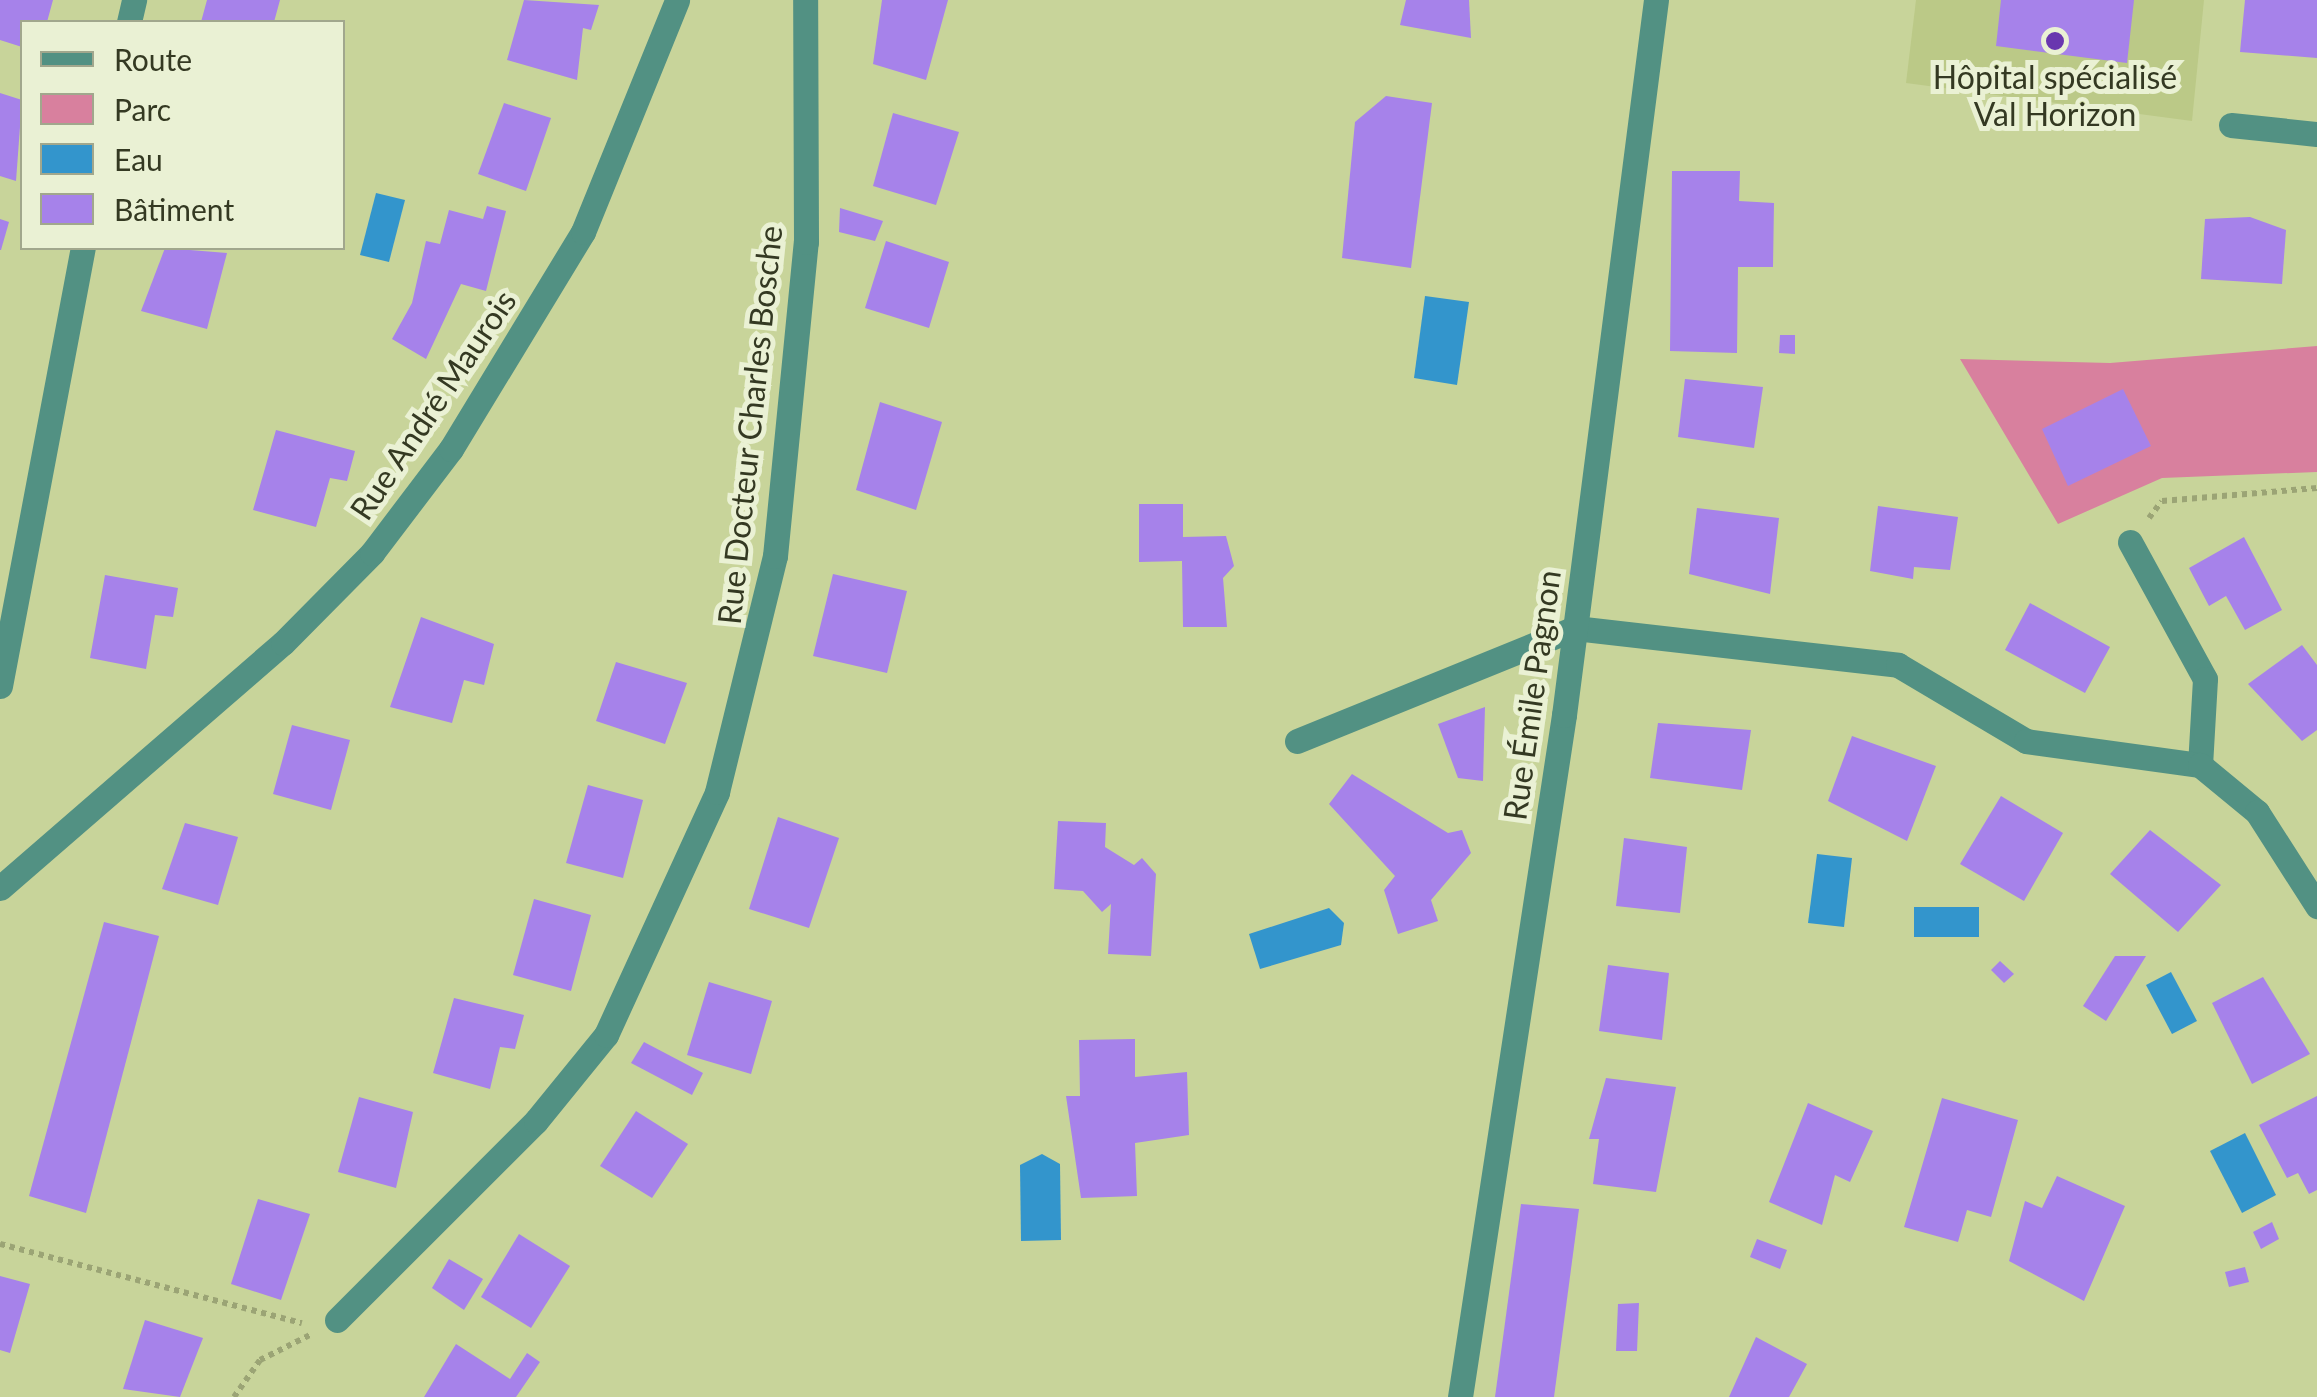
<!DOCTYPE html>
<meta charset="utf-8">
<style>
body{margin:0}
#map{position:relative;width:2317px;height:1397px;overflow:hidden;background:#c8d49a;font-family:Lato,sans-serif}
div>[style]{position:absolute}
.built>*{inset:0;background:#bbc987}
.green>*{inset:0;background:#d8809e}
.water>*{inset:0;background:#3395cc}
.building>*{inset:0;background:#a682ea}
.path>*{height:6px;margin-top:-3px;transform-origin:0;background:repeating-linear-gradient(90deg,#9ba475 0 5px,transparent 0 10px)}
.minor>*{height:25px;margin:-12.5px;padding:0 12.5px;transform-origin:12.5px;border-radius:12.5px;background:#529183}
.dots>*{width:28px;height:28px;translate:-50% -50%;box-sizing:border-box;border:5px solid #eaf1d4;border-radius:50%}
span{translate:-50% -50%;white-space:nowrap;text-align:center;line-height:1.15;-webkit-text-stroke:10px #eaf1d4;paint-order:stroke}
.poi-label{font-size:32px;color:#343922}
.street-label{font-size:32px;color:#343922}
.legend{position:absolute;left:20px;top:20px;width:325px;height:230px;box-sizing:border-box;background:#eaf1d4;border:2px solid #a1a78d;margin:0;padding:12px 18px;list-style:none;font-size:30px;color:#343922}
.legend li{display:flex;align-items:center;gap:20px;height:50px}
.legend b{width:50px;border:2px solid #a1a78d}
</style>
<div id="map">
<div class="built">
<div style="clip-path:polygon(1916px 0,2204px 0,2192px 121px,1906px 83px)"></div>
</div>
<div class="green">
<div style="clip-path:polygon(2317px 346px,2317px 472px,2162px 478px,2058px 524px,1960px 359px,2110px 363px)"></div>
</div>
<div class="water">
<div style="clip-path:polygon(376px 193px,405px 200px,389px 262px,360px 255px)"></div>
<div style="clip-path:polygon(1425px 296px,1469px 302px,1457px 385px,1414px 378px)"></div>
<div style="clip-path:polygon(1817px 854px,1852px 858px,1844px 927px,1808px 923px)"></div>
<div style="clip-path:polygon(1914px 907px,1979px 907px,1979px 937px,1914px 937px)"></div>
<div style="clip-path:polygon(1329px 908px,1344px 923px,1341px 945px,1260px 969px,1249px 934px)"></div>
<div style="clip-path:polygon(2171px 972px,2197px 1021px,2172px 1034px,2146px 985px)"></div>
<div style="clip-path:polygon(2245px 1133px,2276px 1195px,2242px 1213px,2210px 1151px)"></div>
<div style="clip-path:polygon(1042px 1154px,1060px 1164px,1061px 1240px,1021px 1241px,1020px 1165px)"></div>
</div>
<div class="building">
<div style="clip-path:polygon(0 0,53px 0,47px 22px,22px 22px,22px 47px,0 40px)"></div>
<div style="clip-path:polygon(207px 0,280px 0,274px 22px,201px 22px)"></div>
<div style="clip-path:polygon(524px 0,599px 5px,591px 30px,583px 28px,577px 80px,507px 60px)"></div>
<div style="clip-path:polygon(882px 0,948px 0,926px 80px,873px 64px)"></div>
<div style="clip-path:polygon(1406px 0,1469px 0,1471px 38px,1400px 25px)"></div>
<div style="clip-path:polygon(2001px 0,2134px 0,2127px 63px,1996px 46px)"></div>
<div style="clip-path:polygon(2245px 0,2317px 0,2317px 58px,2240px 52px)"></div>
<div style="clip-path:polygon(0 93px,22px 100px,16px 181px,0 176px)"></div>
<div style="clip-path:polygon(1386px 96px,1432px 103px,1411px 268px,1342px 258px,1355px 122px)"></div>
<div style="clip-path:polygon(504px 103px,551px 118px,526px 191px,478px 174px)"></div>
<div style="clip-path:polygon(893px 113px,959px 132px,936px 205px,873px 186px)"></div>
<div style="clip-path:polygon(1672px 171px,1740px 171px,1739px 201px,1774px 203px,1773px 267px,1738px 267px,1737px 353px,1670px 351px)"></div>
<div style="clip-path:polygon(487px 206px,506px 211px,486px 291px,461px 284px,426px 359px,392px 339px,412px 303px,426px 241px,440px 244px,449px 210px,483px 219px)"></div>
<div style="clip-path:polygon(840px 208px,883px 221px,875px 241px,839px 232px)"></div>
<div style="clip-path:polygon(2250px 217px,2286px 230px,2282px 284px,2201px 279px,2205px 219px)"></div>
<div style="clip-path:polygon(0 219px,9px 222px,1px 250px,0 250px)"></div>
<div style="clip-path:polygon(886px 241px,949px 262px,929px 328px,865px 308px)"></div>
<div style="clip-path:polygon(165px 248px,227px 253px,207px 329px,141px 311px)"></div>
<div style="clip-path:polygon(1780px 335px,1795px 335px,1795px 354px,1779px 353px)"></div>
<div style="clip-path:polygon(1685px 379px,1763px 387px,1754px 448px,1678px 437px)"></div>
<div style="clip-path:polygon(2123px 389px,2151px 446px,2068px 486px,2042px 429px)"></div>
<div style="clip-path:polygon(880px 402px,942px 422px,916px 510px,856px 490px)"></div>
<div style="clip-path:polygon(276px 430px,355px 451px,347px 481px,330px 478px,316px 527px,253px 510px)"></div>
<div style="clip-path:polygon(1139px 504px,1183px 504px,1183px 537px,1226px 536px,1234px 566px,1223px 578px,1227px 627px,1183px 627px,1182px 561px,1139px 562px)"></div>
<div style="clip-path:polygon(1878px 506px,1958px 517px,1950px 570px,1914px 567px,1913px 579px,1870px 571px)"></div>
<div style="clip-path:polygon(1697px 508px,1779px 518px,1770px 594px,1689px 574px)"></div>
<div style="clip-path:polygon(2244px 537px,2282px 610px,2245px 630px,2226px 596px,2209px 606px,2189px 568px)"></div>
<div style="clip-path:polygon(833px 574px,907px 591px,887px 673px,813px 656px)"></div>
<div style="clip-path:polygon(105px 575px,178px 588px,173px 617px,155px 615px,146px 669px,90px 658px)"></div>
<div style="clip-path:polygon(2030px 603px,2110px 647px,2085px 693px,2005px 650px)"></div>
<div style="clip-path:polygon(421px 617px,494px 644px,484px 685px,464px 680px,452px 723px,390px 707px)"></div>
<div style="clip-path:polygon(2302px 645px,2317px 665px,2317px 730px,2302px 741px,2248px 684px)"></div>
<div style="clip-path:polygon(616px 662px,687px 683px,665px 744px,596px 721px)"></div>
<div style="clip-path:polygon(1485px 707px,1483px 781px,1458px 778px,1438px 724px)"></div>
<div style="clip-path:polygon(1658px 723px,1751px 730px,1742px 790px,1650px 778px)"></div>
<div style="clip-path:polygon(292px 725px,350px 740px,331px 810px,273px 794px)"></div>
<div style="clip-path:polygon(1852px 736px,1936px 766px,1907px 841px,1828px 801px)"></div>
<div style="clip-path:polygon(1352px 774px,1448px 833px,1462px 830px,1471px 853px,1431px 900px,1438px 921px,1398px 934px,1384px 890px,1395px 876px,1329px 804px)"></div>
<div style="clip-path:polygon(588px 785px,643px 800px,623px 878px,566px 863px)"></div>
<div style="clip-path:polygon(2001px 796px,2063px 833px,2024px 901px,1960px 864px)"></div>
<div style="clip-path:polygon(778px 817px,839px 838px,809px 928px,749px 909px)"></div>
<div style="clip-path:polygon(1058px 821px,1106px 823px,1105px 847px,1134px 865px,1142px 858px,1156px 874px,1151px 956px,1108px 954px,1111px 904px,1102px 912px,1083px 891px,1054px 889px)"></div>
<div style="clip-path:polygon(185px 823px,238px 837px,218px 905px,162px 889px)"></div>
<div style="clip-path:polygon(2150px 830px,2221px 885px,2178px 932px,2110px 874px)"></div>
<div style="clip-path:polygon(1624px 838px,1687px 847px,1680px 913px,1616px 906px)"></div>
<div style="clip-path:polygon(534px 899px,591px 915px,571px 991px,513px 975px)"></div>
<div style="clip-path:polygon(104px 922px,159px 936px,86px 1213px,29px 1196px)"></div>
<div style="clip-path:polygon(2115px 956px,2146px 956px,2106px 1021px,2083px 1006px)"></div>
<div style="clip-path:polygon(2000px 961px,2014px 974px,2004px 983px,1991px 970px)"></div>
<div style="clip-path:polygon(1608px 965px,1669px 973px,1662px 1040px,1599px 1031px)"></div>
<div style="clip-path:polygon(2263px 977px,2310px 1054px,2252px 1084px,2212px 1003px)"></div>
<div style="clip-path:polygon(709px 982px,772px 1001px,751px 1074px,687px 1055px)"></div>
<div style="clip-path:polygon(454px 998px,524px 1015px,515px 1049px,500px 1047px,490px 1089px,433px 1073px)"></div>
<div style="clip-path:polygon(1135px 1039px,1135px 1077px,1187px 1072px,1189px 1135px,1135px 1143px,1137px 1196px,1081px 1198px,1066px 1096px,1080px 1096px,1079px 1040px)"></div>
<div style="clip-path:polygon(644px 1042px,703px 1073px,692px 1095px,631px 1063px)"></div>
<div style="clip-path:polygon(1606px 1078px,1676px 1087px,1656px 1192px,1593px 1184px,1599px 1139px,1589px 1139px)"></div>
<div style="clip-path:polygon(2317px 1096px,2317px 1190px,2309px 1194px,2298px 1173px,2287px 1178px,2259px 1125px)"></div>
<div style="clip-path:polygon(359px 1097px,413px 1112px,396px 1188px,338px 1172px)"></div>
<div style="clip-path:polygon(1942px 1098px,2018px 1120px,1991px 1217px,1967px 1210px,1958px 1242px,1904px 1227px)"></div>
<div style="clip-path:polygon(1808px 1103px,1873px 1131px,1850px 1182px,1835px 1175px,1822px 1225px,1769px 1202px)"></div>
<div style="clip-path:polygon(636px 1111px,688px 1144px,652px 1198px,600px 1166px)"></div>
<div style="clip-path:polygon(2057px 1176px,2125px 1206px,2084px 1301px,2009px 1261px,2025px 1201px,2042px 1208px)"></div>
<div style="clip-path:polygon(258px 1199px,310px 1214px,281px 1300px,231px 1284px)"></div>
<div style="clip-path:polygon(1521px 1204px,1579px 1209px,1554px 1397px,1495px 1397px)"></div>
<div style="clip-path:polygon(2272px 1222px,2279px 1239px,2261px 1249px,2253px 1232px)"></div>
<div style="clip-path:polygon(519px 1234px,570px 1266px,531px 1328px,481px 1297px)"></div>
<div style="clip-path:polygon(1757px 1239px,1787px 1250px,1780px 1269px,1750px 1257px)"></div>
<div style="clip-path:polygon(449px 1259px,483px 1279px,464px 1310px,432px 1288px)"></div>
<div style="clip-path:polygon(2245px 1267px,2249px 1282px,2229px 1287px,2225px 1272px)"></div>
<div style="clip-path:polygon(0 1276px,30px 1284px,10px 1353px,0 1350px)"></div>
<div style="clip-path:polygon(1639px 1303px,1637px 1351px,1616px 1351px,1618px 1304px)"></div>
<div style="clip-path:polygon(145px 1320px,203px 1338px,180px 1397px,123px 1389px)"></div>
<div style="clip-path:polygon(1756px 1337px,1807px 1364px,1789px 1397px,1729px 1397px)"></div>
<div style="clip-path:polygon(456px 1344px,510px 1379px,527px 1353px,540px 1362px,516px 1397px,424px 1397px)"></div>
</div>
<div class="path">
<div style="left:2149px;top:518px;width:21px;rotate:-53deg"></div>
<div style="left:2162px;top:501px;width:156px;rotate:-4.8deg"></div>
<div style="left:0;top:1244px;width:312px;rotate:14.7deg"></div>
<div style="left:234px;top:1397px;width:45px;rotate:-54.9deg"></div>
<div style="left:260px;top:1360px;width:56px;rotate:-26.6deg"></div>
</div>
<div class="minor">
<div style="left:129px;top:22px;width:23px;rotate:-77deg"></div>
<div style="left:2231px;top:125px;width:86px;rotate:6deg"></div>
<div style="left:2130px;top:542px;width:156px;rotate:61.3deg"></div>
<div style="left:2205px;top:679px;width:86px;rotate:93.3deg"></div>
<div style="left:0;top:686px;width:446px;rotate:-79.3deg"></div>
<div style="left:1297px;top:741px;width:300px;rotate:-22.1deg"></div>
<div style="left:1575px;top:628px;width:325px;rotate:6.5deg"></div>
<div style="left:1898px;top:665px;width:149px;rotate:30.7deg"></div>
<div style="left:2026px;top:741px;width:176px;rotate:7.9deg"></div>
<div style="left:2200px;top:765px;width:74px;rotate:39.5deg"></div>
<div style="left:2257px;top:812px;width:112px;rotate:57.4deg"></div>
<div style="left:0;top:888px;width:374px;rotate:-40.9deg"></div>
<div style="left:283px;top:643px;width:127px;rotate:-45.3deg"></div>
<div style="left:372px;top:553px;width:131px;rotate:-52.8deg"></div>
<div style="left:451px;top:449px;width:254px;rotate:-58.7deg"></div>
<div style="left:583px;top:232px;width:250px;rotate:-67.9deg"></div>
<div style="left:337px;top:1320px;width:281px;rotate:-45deg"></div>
<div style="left:536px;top:1121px;width:111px;rotate:-50.9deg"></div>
<div style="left:606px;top:1035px;width:267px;rotate:-65.4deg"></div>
<div style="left:717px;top:792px;width:243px;rotate:-76.2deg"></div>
<div style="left:775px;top:556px;width:316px;rotate:-84.4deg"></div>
<div style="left:806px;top:242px;width:242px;rotate:-90.2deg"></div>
<div style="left:1460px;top:1397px;width:690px;rotate:-81.33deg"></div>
<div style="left:1564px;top:715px;width:721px;rotate:-82.67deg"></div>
</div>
<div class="dots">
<div style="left:2055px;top:41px;background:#6937af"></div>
</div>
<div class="poi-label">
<span style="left:2055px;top:96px">Hôpital spécialisé<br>Val Horizon</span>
</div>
<div class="street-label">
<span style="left:433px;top:405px;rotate:-56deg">Rue André Maurois</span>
<span style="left:750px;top:425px;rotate:-84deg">Rue Docteur Charles Bosche</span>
<span style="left:1532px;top:695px;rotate:-82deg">Rue Émile Pagnon</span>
</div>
<ul class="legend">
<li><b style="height:12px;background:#529183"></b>Route</li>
<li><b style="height:28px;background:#d8809e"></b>Parc</li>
<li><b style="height:28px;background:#3395cc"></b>Eau</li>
<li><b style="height:28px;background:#a682ea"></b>Bâtiment</li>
</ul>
</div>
